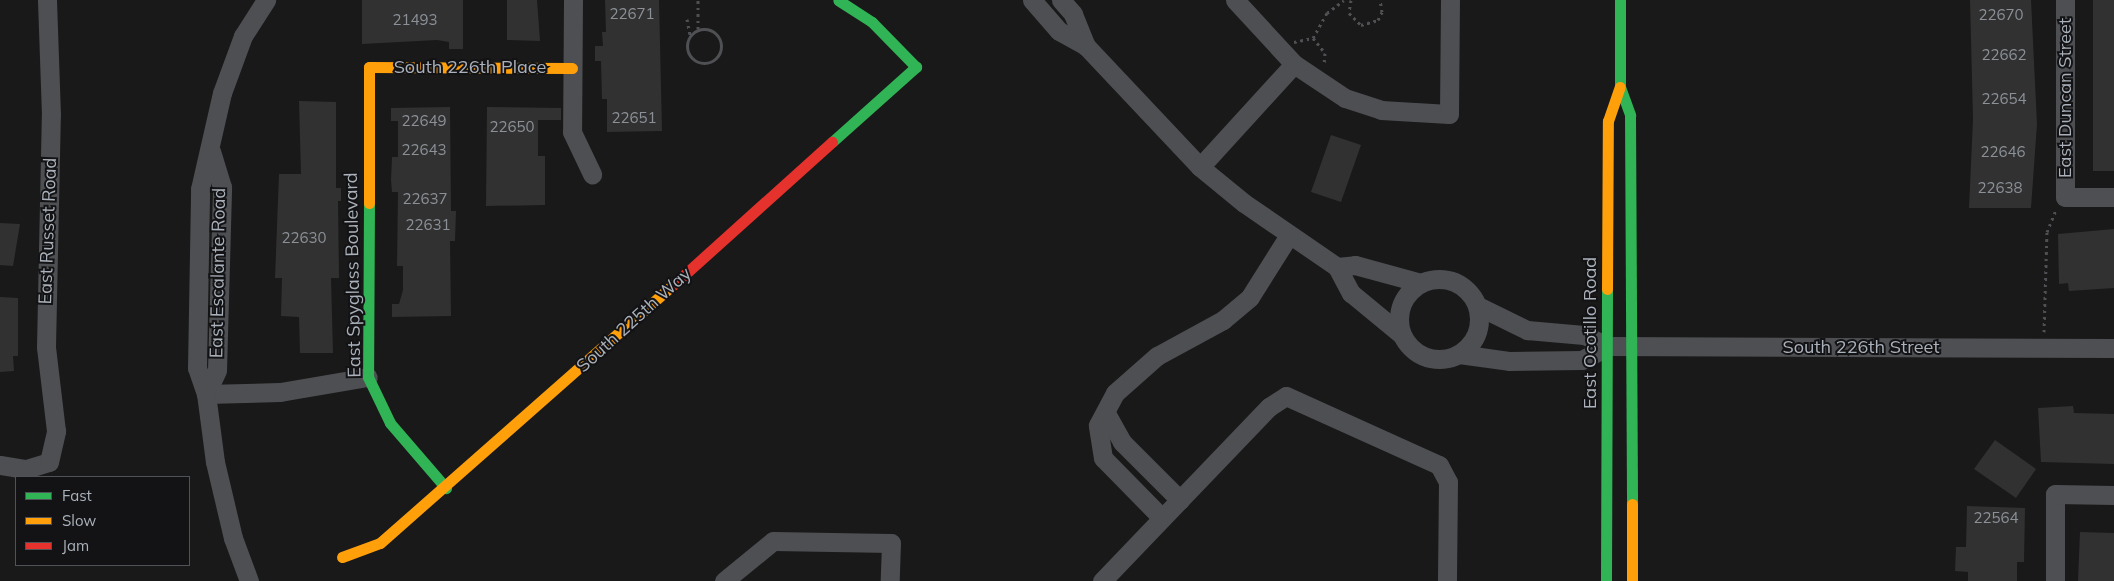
<!DOCTYPE html>
<style>
body{margin:0}
#map{position:relative;width:2114px;height:581px;overflow:hidden;background:#191919;font-family:Mulish,sans-serif}
div>[style]{position:absolute}
.building>*{inset:0;background:#313131}
.path>*{height:3px;margin-top:-1.5px;transform-origin:0;background:repeating-linear-gradient(90deg,#4f5054 0 2.5px,transparent 0 6.5px)}
.path>.ring{margin:-1.5px;padding:0;box-sizing:content-box;background:none;border:3px solid #4f5054;border-radius:50%}
.street>*{height:19px;margin:-9.5px;padding:0 9.5px;transform-origin:9.5px;border-radius:9.5px;background:#4d4f52}
.street>.ring{margin:-9.5px;padding:0;box-sizing:content-box;background:none;border:19px solid #4d4f52;border-radius:50%}
.fast>*{height:11px;margin:-5.5px;padding:0 5.5px;transform-origin:5.5px;border-radius:5.5px;background:#30b455}
.slow>*{height:11px;margin:-5.5px;padding:0 5.5px;transform-origin:5.5px;border-radius:5.5px;background:#ff9f0a}
.jam>*{height:11px;margin:-5.5px;padding:0 5.5px;transform-origin:5.5px;border-radius:5.5px;background:#e5322d}
span{translate:-50% -50%;white-space:nowrap;text-align:center;line-height:1.15;-webkit-text-stroke:4px #131315;paint-order:stroke}
.number-label{font-size:15px;color:#8c9198}
.number-label span{-webkit-text-stroke-width:0}
.street-label{font-size:18px;color:#aab1ba}
.legend{position:absolute;left:15px;top:476px;width:175px;height:90px;box-sizing:border-box;background:#131315;border:1px solid #4f5257;margin:0;padding:6px 9px;list-style:none;font-size:15px;color:#aab1ba}
.legend li{display:flex;align-items:center;gap:10px;height:25px}
.legend b{width:25px;border:1px solid #4f5257}
</style>
<div id="map">
<div class="building">
<div style="clip-path:polygon(362px 0,463px 0,463px 49px,449px 49px,449px 42px,437px 40px,362px 44px)"></div>
<div style="clip-path:polygon(507px 0,537px 0,540px 41px,507px 40px)"></div>
<div style="clip-path:polygon(605px 0,659px 0,662px 131px,607px 132px,607px 99px,602px 99px,601px 61px,595px 61px,595px 46px,603px 46px,602px 32px,606px 32px)"></div>
<div style="clip-path:polygon(1970px 0,2031px 0,2037px 124px,2031px 208px,1969px 208px,1973px 119px)"></div>
<div style="clip-path:polygon(2093px 0,2114px 0,2114px 171px,2093px 171px)"></div>
<div style="clip-path:polygon(299px 101px,336px 102px,336px 188px,341px 188px,341px 201px,338px 201px,339px 278px,331px 278px,333px 353px,300px 353px,299px 317px,281px 316px,282px 278px,275px 278px,279px 174px,301px 174px)"></div>
<div style="clip-path:polygon(450px 107px,451px 211px,456px 211px,455px 241px,450px 241px,451px 316px,392px 317px,392px 304px,399px 304px,403px 290px,403px 266px,397px 266px,398px 192px,392px 192px,391px 180px,392px 157px,398px 157px,398px 121px,391px 121px,391px 108px)"></div>
<div style="clip-path:polygon(487px 107px,561px 108px,561px 120px,538px 120px,538px 156px,545px 156px,545px 205px,486px 206px)"></div>
<div style="clip-path:polygon(1331px 135px,1361px 145px,1341px 202px,1311px 192px)"></div>
<div style="clip-path:polygon(0 223px,20px 224px,13px 266px,0 265px)"></div>
<div style="clip-path:polygon(2114px 229px,2114px 288px,2069px 291px,2068px 283px,2059px 284px,2058px 234px)"></div>
<div style="clip-path:polygon(0 297px,18px 298px,18px 356px,13px 356px,14px 371px,0 372px)"></div>
<div style="clip-path:polygon(2073px 406px,2074px 413px,2114px 414px,2114px 464px,2041px 462px,2038px 408px)"></div>
<div style="clip-path:polygon(1995px 440px,2036px 469px,2016px 498px,1974px 469px)"></div>
<div style="clip-path:polygon(1967px 506px,2025px 508px,2024px 562px,2017px 562px,2017px 581px,1968px 581px,1968px 572px,1955px 571px,1956px 547px,1966px 547px)"></div>
<div style="clip-path:polygon(2080px 532px,2114px 533px,2114px 581px,2078px 581px)"></div>
</div>
<div class="path">
<div style="left:1351px;top:0;width:13px;rotate:99deg"></div>
<div style="left:1349px;top:13px;width:17px;rotate:45deg"></div>
<div style="left:1361px;top:25px;width:18px;rotate:-16deg"></div>
<div style="left:1378px;top:20px;width:9px;rotate:-63deg"></div>
<div style="left:1382px;top:12px;width:12px;rotate:-99deg"></div>
<div style="left:687px;top:19px;width:16px;rotate:79deg"></div>
<div class="ring" style="left:687px;top:29px;width:31px;height:31px"></div>
<div style="left:698px;top:29px;width:29px;rotate:-90deg"></div>
<div style="left:1313px;top:38px;width:19px;rotate:51deg"></div>
<div style="left:1325px;top:53px;width:11px;rotate:95deg"></div>
<div style="left:1294px;top:42px;width:19px;rotate:-12deg"></div>
<div style="left:1313px;top:38px;width:29px;rotate:-61deg"></div>
<div style="left:1327px;top:13px;width:21px;rotate:-37deg"></div>
<div style="left:2044px;top:332px;width:100px;rotate:-88.3deg"></div>
<div style="left:2047px;top:232px;width:24px;rotate:-68deg"></div>
</div>
<div class="street">
<div style="left:573px;top:0;width:132px;rotate:90.4deg"></div>
<div style="left:572px;top:132px;width:47px;rotate:64.5deg"></div>
<div style="left:1032px;top:0;width:41px;rotate:48.9deg"></div>
<div style="left:1059px;top:31px;width:31px;rotate:29deg"></div>
<div style="left:1086px;top:46px;width:166px;rotate:46.7deg"></div>
<div style="left:1200px;top:167px;width:57px;rotate:39.3deg"></div>
<div style="left:1244px;top:203px;width:113px;rotate:34.5deg"></div>
<div style="left:1337px;top:267px;width:30px;rotate:62deg"></div>
<div style="left:1351px;top:293px;width:66px;rotate:39.5deg"></div>
<div style="left:1061px;top:0;width:18px;rotate:49deg"></div>
<div style="left:1073px;top:14px;width:35px;rotate:68deg"></div>
<div style="left:1235px;top:0;width:87px;rotate:47.3deg"></div>
<div style="left:1294px;top:64px;width:61px;rotate:33.7deg"></div>
<div style="left:1345px;top:98px;width:38px;rotate:18deg"></div>
<div style="left:1381px;top:110px;width:68px;rotate:3.4deg"></div>
<div style="left:1449px;top:114px;width:114px;rotate:-89.5deg"></div>
<div style="left:2065px;top:0;width:197px;rotate:90deg"></div>
<div style="left:2065px;top:197px;width:49px"></div>
<div style="left:1200px;top:167px;width:139px;rotate:-47.6deg"></div>
<div style="left:1337px;top:267px;width:18px;rotate:-6deg"></div>
<div style="left:1355px;top:265px;width:68px;rotate:15.3deg"></div>
<div class="ring" style="left:1399px;top:279px;width:61px;height:61px"></div>
<div style="left:1478px;top:306px;width:55px;rotate:26.1deg"></div>
<div style="left:1527px;top:330px;width:57px;rotate:5deg"></div>
<div style="left:1584px;top:335px;width:26px;rotate:25deg"></div>
<div style="left:1608px;top:346px;width:506px;rotate:0.23deg"></div>
<div style="left:1459px;top:354px;width:50px;rotate:8deg"></div>
<div style="left:1509px;top:361px;width:73px;rotate:-0.8deg"></div>
<div style="left:1582px;top:360px;width:30px;rotate:-28deg"></div>
<div style="left:206px;top:394px;width:26px;rotate:-65deg"></div>
<div style="left:217px;top:370px;width:183px;rotate:-88.4deg"></div>
<div style="left:222px;top:187px;width:38px;rotate:-107deg"></div>
<div style="left:206px;top:394px;width:74px;rotate:-1.5deg"></div>
<div style="left:280px;top:392px;width:89px;rotate:-9.7deg"></div>
<div style="left:1106px;top:413px;width:33px;rotate:61deg"></div>
<div style="left:1122px;top:442px;width:82px;rotate:45deg"></div>
<div style="left:0;top:465px;width:26px;rotate:9deg"></div>
<div style="left:26px;top:469px;width:24px;rotate:-17deg"></div>
<div style="left:49px;top:462px;width:32px;rotate:-77deg"></div>
<div style="left:56px;top:431px;width:85px;rotate:-96.8deg"></div>
<div style="left:46px;top:347px;width:232px;rotate:-88.8deg"></div>
<div style="left:51px;top:115px;width:115px;rotate:-92deg"></div>
<div style="left:1162px;top:518px;width:84px;rotate:-134.5deg"></div>
<div style="left:1103px;top:458px;width:33px;rotate:-99deg"></div>
<div style="left:1098px;top:425px;width:36px;rotate:-62deg"></div>
<div style="left:1115px;top:393px;width:56px;rotate:-41.4deg"></div>
<div style="left:1157px;top:356px;width:75px;rotate:-28.6deg"></div>
<div style="left:1223px;top:320px;width:35px;rotate:-40deg"></div>
<div style="left:1250px;top:297px;width:73px;rotate:-57.8deg"></div>
<div style="left:249px;top:581px;width:46px;rotate:-110.4deg"></div>
<div style="left:233px;top:538px;width:78px;rotate:-103.3deg"></div>
<div style="left:215px;top:462px;width:69px;rotate:-97.5deg"></div>
<div style="left:206px;top:394px;width:28px;rotate:-109deg"></div>
<div style="left:197px;top:368px;width:179px;rotate:-89deg"></div>
<div style="left:200px;top:189px;width:98px;rotate:-77.1deg"></div>
<div style="left:222px;top:93px;width:61px;rotate:-69.8deg"></div>
<div style="left:243px;top:36px;width:43px;rotate:-57.4deg"></div>
<div style="left:724px;top:581px;width:63px;rotate:-39.2deg"></div>
<div style="left:773px;top:541px;width:118px;rotate:1deg"></div>
<div style="left:891px;top:543px;width:38px;rotate:92deg"></div>
<div style="left:1102px;top:581px;width:241px;rotate:-46.2deg"></div>
<div style="left:1269px;top:407px;width:20px;rotate:-33deg"></div>
<div style="left:1286px;top:396px;width:168px;rotate:24.3deg"></div>
<div style="left:1439px;top:465px;width:19px;rotate:62deg"></div>
<div style="left:1448px;top:482px;width:99px;rotate:90.6deg"></div>
<div style="left:2055px;top:581px;width:87px;rotate:-90deg"></div>
<div style="left:2055px;top:494px;width:59px;rotate:1deg"></div>
</div>
<div class="fast">
<div style="left:1620px;top:0;width:87px;rotate:90deg"></div>
<div style="left:1620px;top:87px;width:30px;rotate:70deg"></div>
<div style="left:1630px;top:115px;width:389px;rotate:89.7deg"></div>
<div style="left:832px;top:142px;width:113px;rotate:-41.8deg"></div>
<div style="left:916px;top:67px;width:63px;rotate:-134.4deg"></div>
<div style="left:872px;top:22px;width:40px;rotate:-147.1deg"></div>
<div style="left:369px;top:203px;width:174px;rotate:90.3deg"></div>
<div style="left:368px;top:377px;width:51px;rotate:64.4deg"></div>
<div style="left:390px;top:423px;width:86px;rotate:49.3deg"></div>
<div style="left:1606px;top:581px;width:292px;rotate:-89.8deg"></div>
</div>
<div class="slow">
<div style="left:369px;top:203px;width:136px;rotate:-90deg"></div>
<div style="left:369px;top:67px;width:203px;rotate:0.3deg"></div>
<div style="left:1607px;top:289px;width:168px;rotate:-89.7deg"></div>
<div style="left:1608px;top:121px;width:36px;rotate:-71deg"></div>
<div style="left:1632px;top:504px;width:77px;rotate:90deg"></div>
<div style="left:342px;top:557px;width:40px;rotate:-20.2deg"></div>
<div style="left:380px;top:543px;width:390px;rotate:-41.4deg"></div>
</div>
<div class="jam">
<div style="left:673px;top:285px;width:214px;rotate:-42deg"></div>
</div>
<div class="number-label">
<span style="left:632px;top:14px">22671</span>
<span style="left:2001px;top:15px">22670</span>
<span style="left:415px;top:20px">21493</span>
<span style="left:2004px;top:55px">22662</span>
<span style="left:2004px;top:99px">22654</span>
<span style="left:634px;top:118px">22651</span>
<span style="left:424px;top:121px">22649</span>
<span style="left:512px;top:127px">22650</span>
<span style="left:424px;top:150px">22643</span>
<span style="left:2003px;top:152px">22646</span>
<span style="left:2000px;top:188px">22638</span>
<span style="left:425px;top:199px">22637</span>
<span style="left:428px;top:225px">22631</span>
<span style="left:304px;top:238px">22630</span>
<span style="left:1996px;top:518px">22564</span>
</div>
<div class="street-label">
<span style="left:470px;top:67px">South 226th Place</span>
<span style="left:2065px;top:98px;rotate:-90deg">East Duncan Street</span>
<span style="left:48px;top:231px;rotate:-88deg">East Russet Road</span>
<span style="left:218px;top:273px;rotate:-89deg">East Escalante Road</span>
<span style="left:353px;top:275px;rotate:-91deg">East Spyglass Boulevard</span>
<span style="left:634px;top:320px;rotate:-42deg">South 225th Way</span>
<span style="left:1590px;top:333px;rotate:-90deg">East Ocotillo Road</span>
<span style="left:1861px;top:347px">South 226th Street</span>
</div>
<ul class="legend">
<li><b style="height:6px;background:#30b455"></b>Fast</li>
<li><b style="height:6px;background:#ff9f0a"></b>Slow</li>
<li><b style="height:6px;background:#e5322d"></b>Jam</li>
</ul>
</div>
